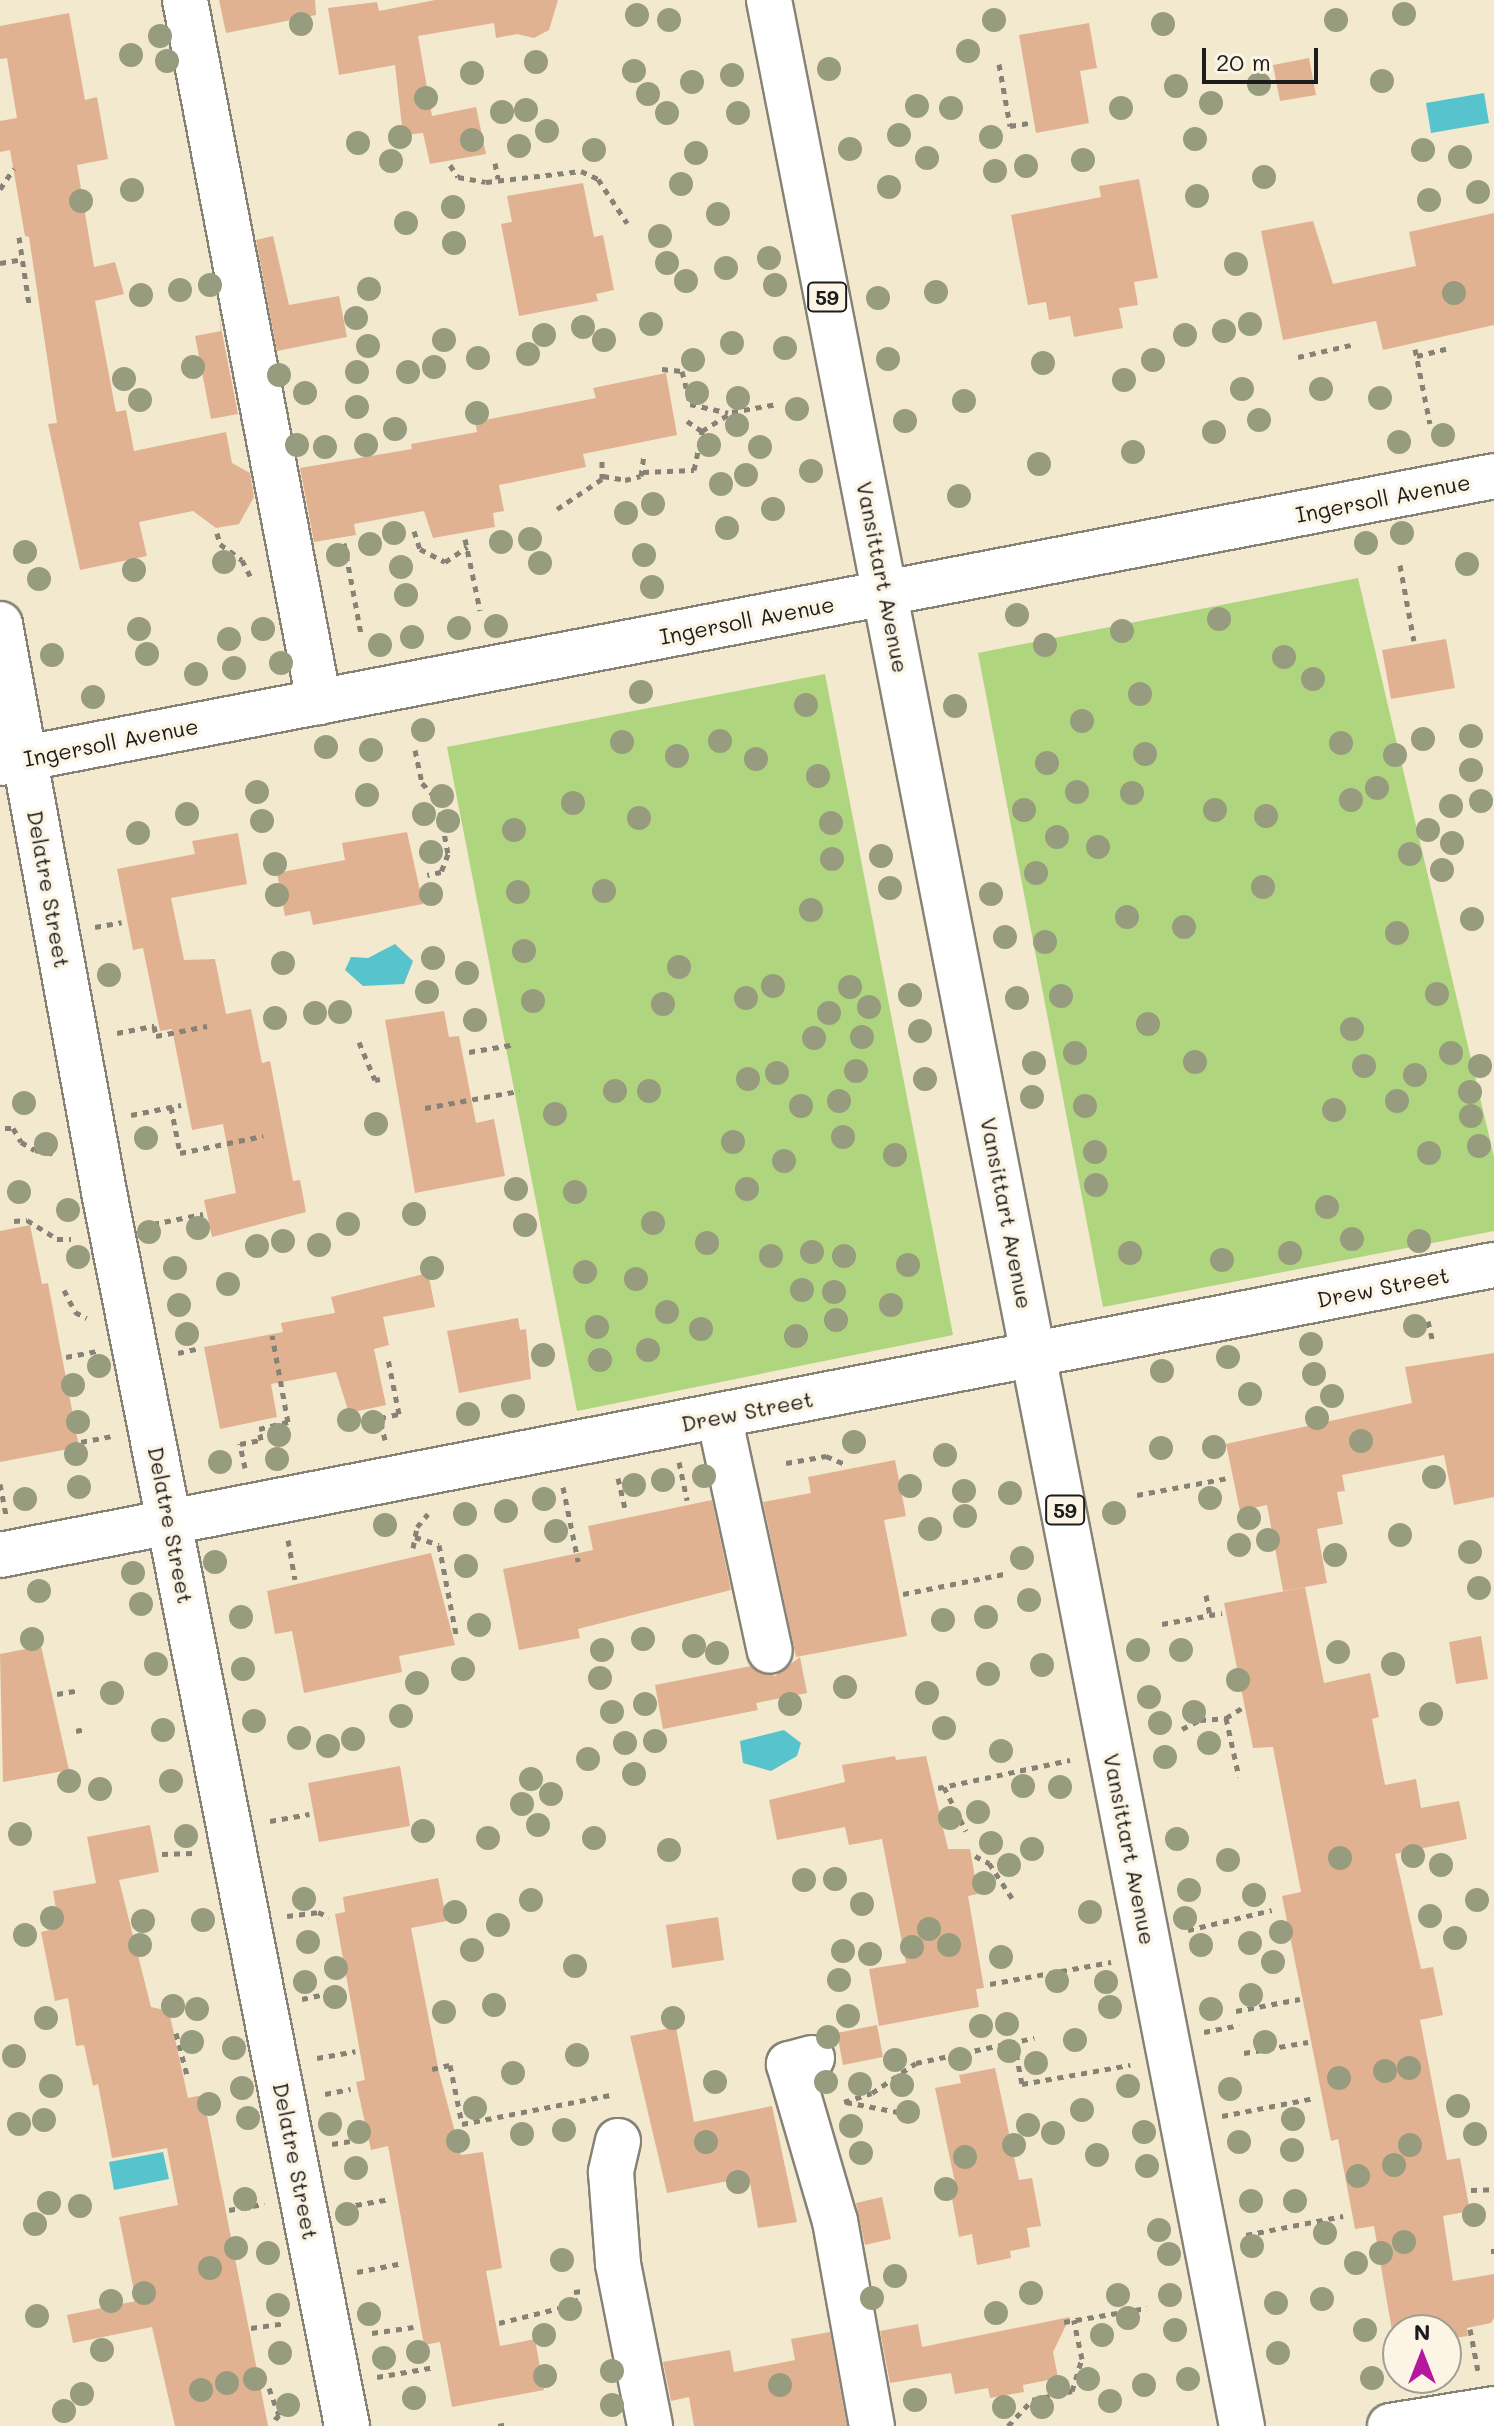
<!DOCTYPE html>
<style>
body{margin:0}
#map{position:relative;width:1494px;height:2426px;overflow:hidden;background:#f2e9cf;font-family:Mali,sans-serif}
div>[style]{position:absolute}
.green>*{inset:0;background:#afd57e}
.water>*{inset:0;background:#57c4cd}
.building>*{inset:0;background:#e1b291}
.path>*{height:5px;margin-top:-2.5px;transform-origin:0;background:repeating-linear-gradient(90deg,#878276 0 6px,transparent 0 12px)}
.roads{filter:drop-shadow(2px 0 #878276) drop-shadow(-2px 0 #878276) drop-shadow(0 2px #878276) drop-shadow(0 -2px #878276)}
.minor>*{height:44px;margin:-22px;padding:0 22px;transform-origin:22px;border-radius:22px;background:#fff}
.major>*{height:44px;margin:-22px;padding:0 22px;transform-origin:22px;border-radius:22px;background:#fff}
.trees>*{width:24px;height:24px;margin:-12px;border-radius:50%;background:#989c7f}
span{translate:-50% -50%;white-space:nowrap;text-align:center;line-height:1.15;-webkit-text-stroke:7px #fcf5e5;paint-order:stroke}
.shield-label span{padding:2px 6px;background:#fcf5e5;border:2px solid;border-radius:6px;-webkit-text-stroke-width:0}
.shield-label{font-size:20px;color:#1c1c1c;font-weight:700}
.street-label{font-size:22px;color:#1c1c1c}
.north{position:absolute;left:1382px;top:2314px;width:80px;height:80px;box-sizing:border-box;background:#fcf5e5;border:2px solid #a29e95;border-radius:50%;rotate:0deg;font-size:22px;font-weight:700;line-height:32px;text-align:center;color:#1c1c1c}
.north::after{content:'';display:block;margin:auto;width:28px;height:36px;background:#b5179e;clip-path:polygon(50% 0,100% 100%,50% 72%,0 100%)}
.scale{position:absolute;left:1202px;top:48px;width:116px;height:36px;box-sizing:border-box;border:4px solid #1c1c1c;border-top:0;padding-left:10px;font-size:24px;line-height:28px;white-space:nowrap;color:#1c1c1c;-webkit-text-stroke:6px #fcf5e5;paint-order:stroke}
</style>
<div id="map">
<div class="green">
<div style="clip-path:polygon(1358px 578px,1494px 1157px,1494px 1231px,1103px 1307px,978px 653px)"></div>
<div style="clip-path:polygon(825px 674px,953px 1335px,577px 1411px,447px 747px)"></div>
</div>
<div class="water">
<div style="clip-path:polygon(1484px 93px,1489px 123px,1431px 133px,1426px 103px)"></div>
<div style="clip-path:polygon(395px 944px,413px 961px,404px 984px,363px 986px,345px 970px,351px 957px,368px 958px)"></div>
<div style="clip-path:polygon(784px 1730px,801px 1743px,797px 1756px,771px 1771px,743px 1763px,740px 1741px)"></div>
<div style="clip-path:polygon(163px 2152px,169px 2179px,114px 2190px,109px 2162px)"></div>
</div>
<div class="building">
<div style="clip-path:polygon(219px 0,315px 0,316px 15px,226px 33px)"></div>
<div style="clip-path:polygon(435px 0,558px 0,549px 30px,534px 38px,517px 34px,496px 38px,494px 23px,418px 36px,432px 116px,476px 107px,486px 154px,430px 164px,423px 133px,403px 135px,395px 65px,339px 75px,328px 8px,377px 2px,379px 11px)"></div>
<div style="clip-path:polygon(69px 13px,85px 100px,97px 97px,108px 159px,77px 165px,94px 267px,115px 262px,124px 294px,95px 301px,116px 412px,126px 410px,134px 451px,226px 432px,232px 463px,250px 473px,254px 497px,239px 524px,216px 528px,193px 511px,139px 522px,147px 556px,80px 570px,48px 424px,57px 423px,29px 237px,25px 236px,10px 150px,0 152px,0 121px,17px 118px,7px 58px,0 59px,0 26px)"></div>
<div style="clip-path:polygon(1089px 23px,1097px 68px,1080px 71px,1089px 123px,1036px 133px,1019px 35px)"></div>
<div style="clip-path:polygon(1309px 58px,1316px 95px,1280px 101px,1273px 65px)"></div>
<div style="clip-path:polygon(1139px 179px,1158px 278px,1134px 282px,1138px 305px,1119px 308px,1123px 328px,1074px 337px,1070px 316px,1049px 320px,1046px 302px,1028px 305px,1011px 215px,1101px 197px,1099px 186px)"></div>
<div style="clip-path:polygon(583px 183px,594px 237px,603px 235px,614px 290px,596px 294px,598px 301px,519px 316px,501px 224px,512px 222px,507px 196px)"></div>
<div style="clip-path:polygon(1494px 213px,1494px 325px,1383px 350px,1376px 321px,1283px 340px,1261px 231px,1313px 221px,1333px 284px,1416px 266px,1409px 232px)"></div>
<div style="clip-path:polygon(273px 236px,289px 305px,339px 296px,347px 337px,277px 351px,256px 240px)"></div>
<div style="clip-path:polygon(218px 312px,238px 414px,211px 419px,195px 336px,221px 331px)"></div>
<div style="clip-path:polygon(666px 373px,677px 435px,583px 454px,586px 467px,499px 485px,504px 511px,493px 513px,495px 527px,433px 538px,424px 511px,354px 524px,356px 535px,314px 542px,300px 468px,412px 449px,411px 444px,477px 432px,475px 422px,596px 398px,593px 388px)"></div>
<div style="clip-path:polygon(1446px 639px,1455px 688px,1391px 699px,1382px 650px)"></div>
<div style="clip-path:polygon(407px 832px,423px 904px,313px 925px,310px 911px,285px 916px,277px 873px,345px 860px,342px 843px)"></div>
<div style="clip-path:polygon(238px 833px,247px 884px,171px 898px,184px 960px,215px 959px,226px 1014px,251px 1009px,262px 1063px,270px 1061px,293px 1181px,300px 1180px,306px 1212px,212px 1237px,204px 1200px,236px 1193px,223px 1124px,192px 1130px,172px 1029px,160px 1031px,143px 948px,133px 950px,117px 869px,195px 854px,192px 841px)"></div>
<div style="clip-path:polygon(444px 1011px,449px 1037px,459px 1036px,476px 1123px,494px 1119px,505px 1176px,415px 1193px,385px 1020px)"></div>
<div style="clip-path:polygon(30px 1225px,42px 1284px,48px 1283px,79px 1447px,0 1462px,0 1231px)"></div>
<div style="clip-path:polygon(428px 1273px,435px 1307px,383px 1317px,389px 1345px,374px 1349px,386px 1405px,349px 1413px,336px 1372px,271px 1384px,277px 1417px,220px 1429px,204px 1347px,283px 1332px,281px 1323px,335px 1313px,331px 1297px)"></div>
<div style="clip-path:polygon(518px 1318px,520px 1330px,526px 1329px,531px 1379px,459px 1393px,447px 1331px)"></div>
<div style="clip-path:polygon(1494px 1353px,1494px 1497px,1454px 1505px,1444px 1455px,1342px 1475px,1345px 1491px,1337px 1492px,1343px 1524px,1317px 1529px,1327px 1583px,1283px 1591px,1267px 1505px,1240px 1511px,1226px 1444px,1412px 1403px,1405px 1367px)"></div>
<div style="clip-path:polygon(895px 1460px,906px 1516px,884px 1520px,907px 1636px,796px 1657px,763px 1502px,811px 1493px,808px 1477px)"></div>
<div style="clip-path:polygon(712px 1500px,731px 1590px,578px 1629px,580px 1638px,519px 1650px,503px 1569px,593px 1550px,588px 1526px)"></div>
<div style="clip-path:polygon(431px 1553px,455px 1645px,399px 1656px,402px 1672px,304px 1693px,292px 1631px,275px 1634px,267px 1591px)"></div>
<div style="clip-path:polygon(1305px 1587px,1324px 1683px,1370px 1673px,1379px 1717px,1372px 1719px,1385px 1785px,1416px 1779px,1421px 1808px,1459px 1801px,1467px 1839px,1395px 1854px,1421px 1969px,1433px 1967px,1443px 2015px,1420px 2020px,1447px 2160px,1460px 2158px,1470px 2211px,1443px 2216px,1453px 2281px,1494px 2274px,1494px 2318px,1491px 2323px,1467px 2328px,1468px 2336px,1446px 2339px,1446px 2330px,1398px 2330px,1395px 2348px,1374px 2226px,1355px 2229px,1338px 2139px,1331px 2141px,1282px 1896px,1301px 1892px,1273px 1747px,1253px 1748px,1224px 1603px)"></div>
<div style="clip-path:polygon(1481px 1636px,1488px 1679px,1456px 1684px,1449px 1642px)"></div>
<div style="clip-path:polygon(41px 1646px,69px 1770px,3px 1782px,0 1654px)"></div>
<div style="clip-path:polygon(800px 1657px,807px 1693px,756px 1703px,758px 1710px,663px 1729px,655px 1685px,751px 1666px,775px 1676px)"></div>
<div style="clip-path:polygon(895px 1756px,896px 1760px,926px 1756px,948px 1849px,970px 1849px,978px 1894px,968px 1896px,984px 1988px,976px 1989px,979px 2007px,879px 2026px,869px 1969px,906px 1963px,882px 1839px,849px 1845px,845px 1827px,777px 1840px,769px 1800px,845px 1782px,842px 1765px)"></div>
<div style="clip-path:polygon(400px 1766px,410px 1826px,319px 1842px,308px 1783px)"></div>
<div style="clip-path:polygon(150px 1825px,159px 1872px,119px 1880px,151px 2007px,169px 2011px,188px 2098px,203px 2095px,268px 2426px,175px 2426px,152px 2327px,73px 2343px,67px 2315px,136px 2301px,119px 2217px,178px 2205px,167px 2148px,112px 2158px,98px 2084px,93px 2086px,84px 2045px,76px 2046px,68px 1998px,55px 2001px,41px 1932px,59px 1928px,53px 1891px,96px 1883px,87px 1837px)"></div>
<div style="clip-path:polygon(438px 1878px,447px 1921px,411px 1928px,439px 2072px,461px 2155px,483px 2152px,502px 2268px,486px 2271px,500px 2346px,535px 2339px,544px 2390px,452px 2407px,440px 2342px,424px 2345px,388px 2146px,371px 2150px,356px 2082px,365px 2080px,335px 1914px,345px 1912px,343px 1897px)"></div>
<div style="clip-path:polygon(718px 1917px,724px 1960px,672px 1968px,666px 1925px)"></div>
<div style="clip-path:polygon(877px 2025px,883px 2057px,843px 2065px,837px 2033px)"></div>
<div style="clip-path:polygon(676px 2027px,694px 2122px,772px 2106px,797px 2222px,758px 2228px,749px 2177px,667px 2193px,630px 2036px)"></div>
<div style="clip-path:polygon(995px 2068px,1019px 2180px,1032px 2178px,1041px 2226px,1027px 2228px,1030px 2247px,1010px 2251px,1011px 2258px,977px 2265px,972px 2234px,959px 2237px,951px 2193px,957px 2192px,935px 2088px,961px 2083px,959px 2075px)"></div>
<div style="clip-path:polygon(882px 2197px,891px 2239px,865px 2245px,856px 2203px)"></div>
<div style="clip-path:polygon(1070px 2317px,1053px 2352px,1058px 2378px,1023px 2385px,1024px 2392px,990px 2398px,988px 2388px,955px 2394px,951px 2373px,890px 2383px,880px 2331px,918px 2324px,922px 2347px)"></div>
<div style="clip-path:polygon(830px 2332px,847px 2426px,694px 2426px,689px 2397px,671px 2401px,663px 2362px,730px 2350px,734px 2372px,795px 2360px,791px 2339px)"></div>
</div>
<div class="path">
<div style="left:999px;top:64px;width:63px;rotate:79.9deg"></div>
<div style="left:1010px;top:126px;width:19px;rotate:-9deg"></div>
<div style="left:495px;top:163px;width:16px;rotate:79deg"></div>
<div style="left:450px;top:165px;width:14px;rotate:56deg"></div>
<div style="left:458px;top:177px;width:28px;rotate:10deg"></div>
<div style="left:486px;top:182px;width:96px;rotate:-6.6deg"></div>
<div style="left:581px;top:171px;width:19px;rotate:25deg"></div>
<div style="left:598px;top:179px;width:53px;rotate:56.6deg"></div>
<div style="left:0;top:189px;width:25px;rotate:-56deg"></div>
<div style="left:19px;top:237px;width:68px;rotate:81.5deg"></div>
<div style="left:0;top:263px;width:22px;rotate:-10deg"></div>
<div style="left:1415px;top:349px;width:76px;rotate:78.7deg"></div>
<div style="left:1417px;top:356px;width:30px;rotate:-14deg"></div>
<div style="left:1298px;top:357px;width:58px;rotate:-12.8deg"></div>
<div style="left:662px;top:369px;width:20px;rotate:6deg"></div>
<div style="left:682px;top:371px;width:34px;rotate:76deg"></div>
<div style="left:690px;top:404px;width:39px;rotate:13deg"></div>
<div style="left:687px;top:421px;width:18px;rotate:34deg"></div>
<div style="left:643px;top:472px;width:51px;rotate:-2.2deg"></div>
<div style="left:694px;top:470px;width:40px;rotate:-78deg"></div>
<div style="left:702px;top:431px;width:36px;rotate:-32deg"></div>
<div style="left:732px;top:412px;width:46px;rotate:-10.1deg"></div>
<div style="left:603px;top:476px;width:22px;rotate:10deg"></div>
<div style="left:625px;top:480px;width:16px;rotate:-14deg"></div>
<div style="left:641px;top:476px;width:21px;rotate:-82deg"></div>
<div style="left:557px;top:509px;width:54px;rotate:-33.7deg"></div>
<div style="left:602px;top:479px;width:19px;rotate:-90deg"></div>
<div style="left:414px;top:531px;width:19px;rotate:72deg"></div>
<div style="left:420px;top:549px;width:28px;rotate:27deg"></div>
<div style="left:445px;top:562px;width:27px;rotate:-34deg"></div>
<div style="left:217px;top:533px;width:11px;rotate:75deg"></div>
<div style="left:220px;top:544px;width:27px;rotate:36deg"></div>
<div style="left:242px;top:560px;width:20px;rotate:63deg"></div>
<div style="left:465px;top:539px;width:73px;rotate:78.1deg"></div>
<div style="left:344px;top:543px;width:93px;rotate:79.4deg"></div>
<div style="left:1400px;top:565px;width:77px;rotate:79.6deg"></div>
<div style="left:415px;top:750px;width:34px;rotate:78deg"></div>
<div style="left:422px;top:783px;width:23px;rotate:47deg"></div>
<div style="left:438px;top:800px;width:55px;rotate:79.5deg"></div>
<div style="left:448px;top:854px;width:19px;rotate:111deg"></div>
<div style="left:441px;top:872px;width:14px;rotate:168deg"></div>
<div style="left:95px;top:927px;width:27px;rotate:-10deg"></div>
<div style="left:117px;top:1033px;width:38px;rotate:-11deg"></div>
<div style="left:154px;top:1026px;width:10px;rotate:79deg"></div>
<div style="left:156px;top:1036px;width:52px;rotate:-11.1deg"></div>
<div style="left:359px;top:1042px;width:41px;rotate:67.2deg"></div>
<div style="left:375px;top:1080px;width:5px;rotate:-11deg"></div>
<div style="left:469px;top:1052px;width:43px;rotate:-9.5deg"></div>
<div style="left:171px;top:1107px;width:47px;rotate:78.9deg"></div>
<div style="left:180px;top:1153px;width:85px;rotate:-11.6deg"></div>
<div style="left:425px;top:1108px;width:96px;rotate:-10.3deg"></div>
<div style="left:131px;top:1115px;width:51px;rotate:-11.3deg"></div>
<div style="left:5px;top:1128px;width:8px"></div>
<div style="left:13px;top:1128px;width:16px;rotate:60deg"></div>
<div style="left:21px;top:1142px;width:16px;rotate:30deg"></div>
<div style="left:35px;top:1150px;width:21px;rotate:11deg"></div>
<div style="left:14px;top:1221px;width:13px;rotate:-4deg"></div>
<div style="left:27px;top:1220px;width:36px;rotate:32deg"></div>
<div style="left:57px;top:1239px;width:14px"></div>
<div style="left:153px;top:1224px;width:51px;rotate:-11.3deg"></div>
<div style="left:64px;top:1290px;width:25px;rotate:63deg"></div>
<div style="left:75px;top:1312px;width:13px;rotate:27deg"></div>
<div style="left:1428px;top:1321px;width:23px;rotate:77deg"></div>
<div style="left:178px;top:1353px;width:23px;rotate:-13deg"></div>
<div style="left:66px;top:1357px;width:31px;rotate:-11deg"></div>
<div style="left:385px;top:1440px;width:23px;rotate:-103deg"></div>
<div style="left:380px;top:1418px;width:19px;rotate:-12deg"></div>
<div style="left:399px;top:1414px;width:56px;rotate:-101.3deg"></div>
<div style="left:81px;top:1442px;width:31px;rotate:-11deg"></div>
<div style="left:679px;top:1462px;width:39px;rotate:78deg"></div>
<div style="left:786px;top:1463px;width:41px;rotate:-9.9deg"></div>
<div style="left:826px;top:1456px;width:23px;rotate:23deg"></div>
<div style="left:245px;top:1468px;width:25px;rotate:-102deg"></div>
<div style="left:240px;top:1444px;width:21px;rotate:-11deg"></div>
<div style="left:261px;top:1440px;width:11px;rotate:-100deg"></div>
<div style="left:259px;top:1429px;width:30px;rotate:-14deg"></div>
<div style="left:288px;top:1422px;width:88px;rotate:-100.4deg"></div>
<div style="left:618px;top:1478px;width:31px;rotate:77deg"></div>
<div style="left:0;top:1484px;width:31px;rotate:79deg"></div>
<div style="left:563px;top:1487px;width:76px;rotate:78.5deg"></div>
<div style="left:1137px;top:1495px;width:93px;rotate:-10.6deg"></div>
<div style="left:415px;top:1537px;width:25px;rotate:18deg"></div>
<div style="left:439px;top:1545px;width:96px;rotate:79.2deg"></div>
<div style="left:288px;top:1540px;width:40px;rotate:80deg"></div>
<div style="left:413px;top:1548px;width:21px;rotate:-79deg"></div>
<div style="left:417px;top:1527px;width:17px;rotate:-50deg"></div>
<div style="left:903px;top:1594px;width:103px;rotate:-11.2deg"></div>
<div style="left:1206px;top:1595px;width:20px;rotate:79deg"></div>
<div style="left:1162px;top:1624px;width:61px;rotate:-10.4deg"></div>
<div style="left:57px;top:1694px;width:22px;rotate:-10deg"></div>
<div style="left:1226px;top:1718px;width:60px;rotate:77.6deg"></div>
<div style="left:1182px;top:1729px;width:20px;rotate:-27deg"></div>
<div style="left:1200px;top:1720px;width:26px;rotate:-4deg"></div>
<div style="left:1226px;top:1718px;width:19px;rotate:-32deg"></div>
<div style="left:76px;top:1731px;width:9px;rotate:-13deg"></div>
<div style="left:944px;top:1787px;width:49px;rotate:63.4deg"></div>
<div style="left:938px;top:1788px;width:135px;rotate:-12deg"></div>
<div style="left:270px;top:1821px;width:40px;rotate:-10deg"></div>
<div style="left:162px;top:1854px;width:31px;rotate:-2deg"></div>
<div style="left:975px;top:1856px;width:16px;rotate:27deg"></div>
<div style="left:989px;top:1863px;width:42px;rotate:56.7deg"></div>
<div style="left:287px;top:1916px;width:31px;rotate:-7deg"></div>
<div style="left:318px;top:1912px;width:12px;rotate:24deg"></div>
<div style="left:1188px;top:1930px;width:86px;rotate:-13.4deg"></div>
<div style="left:990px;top:1984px;width:123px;rotate:-10.3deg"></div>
<div style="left:302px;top:1999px;width:43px;rotate:-12.1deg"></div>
<div style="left:1236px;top:2011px;width:65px;rotate:-10.6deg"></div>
<div style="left:1204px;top:2032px;width:36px;rotate:-11deg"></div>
<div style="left:176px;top:2033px;width:43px;rotate:75.3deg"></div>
<div style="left:1014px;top:2042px;width:43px;rotate:79.2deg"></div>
<div style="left:1022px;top:2084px;width:110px;rotate:-10deg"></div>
<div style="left:1244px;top:2053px;width:65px;rotate:-9.8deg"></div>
<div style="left:317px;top:2058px;width:39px;rotate:-10deg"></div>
<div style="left:432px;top:2069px;width:18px;rotate:-13deg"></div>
<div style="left:450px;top:2065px;width:60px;rotate:78.5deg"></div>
<div style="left:462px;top:2124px;width:151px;rotate:-11.1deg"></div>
<div style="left:325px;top:2094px;width:26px;rotate:-11deg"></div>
<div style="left:844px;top:2102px;width:29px;rotate:-18deg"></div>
<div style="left:872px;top:2093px;width:53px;rotate:-34.3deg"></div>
<div style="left:916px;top:2063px;width:121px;rotate:-12deg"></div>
<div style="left:846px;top:2102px;width:74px;rotate:10.9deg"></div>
<div style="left:1222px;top:2116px;width:95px;rotate:-11deg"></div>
<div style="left:332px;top:2144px;width:31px;rotate:-9deg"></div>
<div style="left:1471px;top:2190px;width:23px;rotate:-2deg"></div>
<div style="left:344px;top:2207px;width:47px;rotate:-9.9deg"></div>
<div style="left:229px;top:2210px;width:36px;rotate:-10deg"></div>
<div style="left:1246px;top:2235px;width:99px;rotate:-11.1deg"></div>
<div style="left:1491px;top:2251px;width:3px"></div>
<div style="left:357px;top:2272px;width:47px;rotate:-11.1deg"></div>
<div style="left:1064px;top:2322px;width:84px;rotate:-9.6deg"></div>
<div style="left:499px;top:2323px;width:79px;rotate:-13.9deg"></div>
<div style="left:576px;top:2304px;width:12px;rotate:-99deg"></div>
<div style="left:574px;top:2292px;width:8px;rotate:-7deg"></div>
<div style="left:251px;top:2328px;width:35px;rotate:-8deg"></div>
<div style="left:1470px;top:2329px;width:43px;rotate:79.2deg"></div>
<div style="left:372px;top:2333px;width:42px;rotate:-8.1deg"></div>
<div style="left:377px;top:2377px;width:59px;rotate:-9.8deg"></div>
<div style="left:269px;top:2388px;width:29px;rotate:70deg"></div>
<div style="left:279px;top:2415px;width:9px;rotate:131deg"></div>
<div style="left:498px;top:2426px;width:10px;rotate:-11deg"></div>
<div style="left:1008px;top:2426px;width:35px;rotate:-47deg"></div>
<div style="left:1032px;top:2400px;width:41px;rotate:-12.7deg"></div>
<div style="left:1072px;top:2391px;width:34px;rotate:-73deg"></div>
<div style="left:1082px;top:2359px;width:40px;rotate:-102deg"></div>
</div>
<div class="roads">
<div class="minor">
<div style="left:185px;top:0;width:715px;rotate:79.19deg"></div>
<div style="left:0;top:624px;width:583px;rotate:79.62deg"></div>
<div style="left:105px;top:1197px;width:1253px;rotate:78.86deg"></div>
<div style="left:0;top:763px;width:1521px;rotate:-10.87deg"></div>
<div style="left:719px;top:1416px;width:240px;rotate:77.8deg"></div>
<div style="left:0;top:1555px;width:1522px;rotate:-10.99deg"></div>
<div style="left:812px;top:2058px;width:24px;rotate:165deg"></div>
<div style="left:789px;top:2064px;width:164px;rotate:73.7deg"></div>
<div style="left:835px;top:2221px;width:208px;rotate:79.8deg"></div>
<div style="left:618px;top:2141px;width:32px;rotate:103deg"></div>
<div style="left:611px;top:2172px;width:92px;rotate:85.6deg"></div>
<div style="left:618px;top:2264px;width:165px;rotate:78.8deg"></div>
<div style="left:1390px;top:2426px;width:105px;rotate:-9.3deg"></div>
</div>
<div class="major">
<div style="left:769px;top:0;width:2472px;rotate:78.97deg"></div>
</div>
</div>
<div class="trees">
<div style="left:1404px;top:14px"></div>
<div style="left:637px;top:15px"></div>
<div style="left:669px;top:20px"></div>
<div style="left:994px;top:20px"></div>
<div style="left:1336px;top:20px"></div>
<div style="left:301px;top:24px"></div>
<div style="left:1163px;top:24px"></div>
<div style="left:160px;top:36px"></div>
<div style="left:968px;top:51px"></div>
<div style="left:131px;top:55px"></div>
<div style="left:167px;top:61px"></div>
<div style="left:536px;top:62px"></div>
<div style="left:829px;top:69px"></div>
<div style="left:634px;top:71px"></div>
<div style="left:472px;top:73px"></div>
<div style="left:732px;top:75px"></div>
<div style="left:1382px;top:81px"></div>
<div style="left:692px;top:82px"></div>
<div style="left:1259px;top:84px"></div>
<div style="left:1176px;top:86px"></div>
<div style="left:648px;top:94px"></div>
<div style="left:426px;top:98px"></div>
<div style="left:1211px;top:103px"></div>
<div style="left:917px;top:106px"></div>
<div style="left:951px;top:108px"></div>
<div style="left:1121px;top:108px"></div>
<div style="left:526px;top:110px"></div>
<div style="left:502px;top:112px"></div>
<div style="left:667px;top:113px"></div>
<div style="left:738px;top:113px"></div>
<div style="left:547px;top:131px"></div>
<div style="left:899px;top:135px"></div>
<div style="left:400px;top:137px"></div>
<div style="left:991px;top:137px"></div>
<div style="left:1195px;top:139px"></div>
<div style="left:472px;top:140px"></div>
<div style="left:358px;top:143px"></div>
<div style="left:519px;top:146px"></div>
<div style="left:850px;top:149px"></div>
<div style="left:594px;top:150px"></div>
<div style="left:1423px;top:150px"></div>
<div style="left:696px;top:153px"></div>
<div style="left:1460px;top:157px"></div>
<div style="left:927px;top:158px"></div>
<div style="left:1083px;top:160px"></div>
<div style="left:391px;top:161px"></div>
<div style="left:1026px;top:166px"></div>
<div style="left:995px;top:171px"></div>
<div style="left:1264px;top:177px"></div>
<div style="left:681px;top:184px"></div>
<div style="left:889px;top:187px"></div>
<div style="left:132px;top:190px"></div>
<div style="left:1478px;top:192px"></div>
<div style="left:1197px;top:196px"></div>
<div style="left:1429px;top:200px"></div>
<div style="left:81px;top:201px"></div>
<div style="left:453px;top:207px"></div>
<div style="left:718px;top:214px"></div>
<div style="left:406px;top:223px"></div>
<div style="left:660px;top:236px"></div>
<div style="left:454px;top:243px"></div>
<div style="left:769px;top:258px"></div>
<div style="left:667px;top:263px"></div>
<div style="left:1236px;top:264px"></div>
<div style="left:726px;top:268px"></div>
<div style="left:686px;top:281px"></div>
<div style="left:210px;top:285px"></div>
<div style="left:775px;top:285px"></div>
<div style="left:369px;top:289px"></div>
<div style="left:180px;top:290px"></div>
<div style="left:936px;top:292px"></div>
<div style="left:1454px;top:293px"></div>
<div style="left:141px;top:295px"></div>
<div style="left:878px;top:298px"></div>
<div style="left:356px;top:318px"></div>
<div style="left:651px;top:324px"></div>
<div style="left:1250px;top:324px"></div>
<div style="left:583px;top:327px"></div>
<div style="left:1224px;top:331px"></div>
<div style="left:544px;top:335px"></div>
<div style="left:1185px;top:335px"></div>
<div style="left:444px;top:340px"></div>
<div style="left:604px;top:340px"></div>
<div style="left:732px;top:343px"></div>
<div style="left:368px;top:346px"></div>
<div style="left:785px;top:348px"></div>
<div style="left:528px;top:354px"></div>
<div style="left:478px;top:358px"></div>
<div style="left:888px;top:359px"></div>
<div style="left:693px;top:360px"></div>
<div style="left:1153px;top:360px"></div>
<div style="left:1043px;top:363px"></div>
<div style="left:193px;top:367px"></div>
<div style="left:434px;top:367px"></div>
<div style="left:357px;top:372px"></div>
<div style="left:408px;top:372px"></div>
<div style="left:279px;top:375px"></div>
<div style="left:124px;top:379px"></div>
<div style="left:1124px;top:380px"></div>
<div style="left:1242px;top:389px"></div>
<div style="left:1321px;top:389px"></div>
<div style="left:305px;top:393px"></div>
<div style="left:697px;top:393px"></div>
<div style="left:738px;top:398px"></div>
<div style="left:1380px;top:398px"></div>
<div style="left:140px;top:400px"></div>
<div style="left:964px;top:401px"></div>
<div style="left:357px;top:407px"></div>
<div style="left:797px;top:409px"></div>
<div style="left:477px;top:413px"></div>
<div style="left:1259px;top:420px"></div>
<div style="left:905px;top:421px"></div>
<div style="left:737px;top:425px"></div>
<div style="left:395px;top:429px"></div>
<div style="left:1214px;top:432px"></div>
<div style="left:1443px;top:435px"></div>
<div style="left:1399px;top:442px"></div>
<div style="left:297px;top:445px"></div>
<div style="left:366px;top:445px"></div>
<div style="left:709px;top:445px"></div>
<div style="left:325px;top:447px"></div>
<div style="left:760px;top:447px"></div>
<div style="left:1133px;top:452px"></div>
<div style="left:1039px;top:464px"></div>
<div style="left:811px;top:471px"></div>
<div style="left:746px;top:475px"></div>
<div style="left:721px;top:484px"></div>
<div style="left:959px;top:496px"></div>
<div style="left:653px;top:504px"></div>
<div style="left:773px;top:509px"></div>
<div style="left:626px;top:513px"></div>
<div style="left:727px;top:528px"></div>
<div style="left:394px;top:533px"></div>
<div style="left:1402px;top:533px"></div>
<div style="left:530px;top:539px"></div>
<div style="left:501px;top:542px"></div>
<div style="left:1366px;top:543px"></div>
<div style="left:370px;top:544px"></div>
<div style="left:25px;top:552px"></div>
<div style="left:338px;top:555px"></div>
<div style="left:644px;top:555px"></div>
<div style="left:224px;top:562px"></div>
<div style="left:540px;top:563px"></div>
<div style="left:1467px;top:564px"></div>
<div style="left:401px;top:567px"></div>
<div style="left:134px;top:570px"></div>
<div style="left:39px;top:579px"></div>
<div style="left:652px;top:587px"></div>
<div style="left:406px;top:595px"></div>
<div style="left:1017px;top:615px"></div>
<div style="left:1219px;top:619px"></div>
<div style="left:496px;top:626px"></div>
<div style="left:459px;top:628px"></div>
<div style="left:139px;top:629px"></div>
<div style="left:263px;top:629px"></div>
<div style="left:1122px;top:631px"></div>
<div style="left:412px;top:637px"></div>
<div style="left:229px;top:639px"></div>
<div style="left:380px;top:645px"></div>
<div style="left:1045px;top:645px"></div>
<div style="left:147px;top:654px"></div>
<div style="left:52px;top:655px"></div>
<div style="left:1284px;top:657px"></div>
<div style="left:281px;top:663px"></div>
<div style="left:234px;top:668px"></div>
<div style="left:196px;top:674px"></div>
<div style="left:1313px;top:679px"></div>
<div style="left:641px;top:692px"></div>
<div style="left:1140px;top:694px"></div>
<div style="left:93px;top:697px"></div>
<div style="left:806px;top:705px"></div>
<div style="left:955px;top:706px"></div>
<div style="left:1082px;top:721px"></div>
<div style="left:423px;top:730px"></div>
<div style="left:1471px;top:736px"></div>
<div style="left:1423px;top:739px"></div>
<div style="left:720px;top:741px"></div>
<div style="left:622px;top:742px"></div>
<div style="left:1341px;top:743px"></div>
<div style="left:326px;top:747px"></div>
<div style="left:371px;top:750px"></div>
<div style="left:1145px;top:754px"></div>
<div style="left:1395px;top:755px"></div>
<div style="left:677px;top:756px"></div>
<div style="left:756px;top:759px"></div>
<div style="left:1047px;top:763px"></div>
<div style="left:1471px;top:770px"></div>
<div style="left:818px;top:776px"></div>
<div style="left:1377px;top:788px"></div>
<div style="left:257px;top:792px"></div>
<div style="left:1077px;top:792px"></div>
<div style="left:1132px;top:793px"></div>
<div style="left:367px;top:795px"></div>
<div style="left:442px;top:796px"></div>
<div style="left:1351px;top:800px"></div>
<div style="left:1481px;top:801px"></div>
<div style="left:573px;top:803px"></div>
<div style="left:1451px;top:806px"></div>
<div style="left:1024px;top:810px"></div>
<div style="left:1215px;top:810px"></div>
<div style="left:187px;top:814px"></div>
<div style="left:424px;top:814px"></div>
<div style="left:1266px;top:816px"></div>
<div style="left:639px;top:818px"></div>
<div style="left:262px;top:821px"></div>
<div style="left:448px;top:821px"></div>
<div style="left:831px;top:823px"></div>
<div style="left:514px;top:830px"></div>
<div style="left:1428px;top:830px"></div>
<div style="left:138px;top:833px"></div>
<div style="left:1057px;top:837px"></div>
<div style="left:1452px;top:843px"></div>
<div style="left:1098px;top:847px"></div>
<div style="left:431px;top:852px"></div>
<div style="left:1410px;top:854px"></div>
<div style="left:881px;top:856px"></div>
<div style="left:832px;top:859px"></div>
<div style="left:275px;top:864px"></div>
<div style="left:1442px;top:870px"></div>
<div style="left:1036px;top:873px"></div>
<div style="left:1263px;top:887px"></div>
<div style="left:890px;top:888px"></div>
<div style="left:604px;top:891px"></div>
<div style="left:518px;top:892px"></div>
<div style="left:431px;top:894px"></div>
<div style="left:991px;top:894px"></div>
<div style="left:277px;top:895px"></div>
<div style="left:811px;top:910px"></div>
<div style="left:1127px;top:917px"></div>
<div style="left:1472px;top:919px"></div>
<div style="left:1184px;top:927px"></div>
<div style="left:1397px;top:933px"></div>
<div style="left:1005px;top:937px"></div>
<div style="left:1045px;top:942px"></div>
<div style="left:524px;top:951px"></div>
<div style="left:433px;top:958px"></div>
<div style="left:283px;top:963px"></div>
<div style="left:679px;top:967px"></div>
<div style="left:467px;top:973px"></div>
<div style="left:109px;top:975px"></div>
<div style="left:773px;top:986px"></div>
<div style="left:850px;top:987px"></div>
<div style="left:427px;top:992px"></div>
<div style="left:1437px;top:994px"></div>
<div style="left:910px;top:995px"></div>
<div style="left:1061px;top:996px"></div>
<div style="left:746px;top:998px"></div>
<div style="left:1017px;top:998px"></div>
<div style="left:533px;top:1001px"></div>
<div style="left:663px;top:1004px"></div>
<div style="left:869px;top:1007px"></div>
<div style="left:340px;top:1012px"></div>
<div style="left:315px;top:1013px"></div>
<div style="left:829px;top:1013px"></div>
<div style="left:275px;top:1018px"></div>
<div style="left:475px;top:1020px"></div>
<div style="left:1148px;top:1024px"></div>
<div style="left:1352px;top:1029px"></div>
<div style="left:920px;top:1031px"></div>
<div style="left:862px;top:1037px"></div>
<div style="left:814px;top:1038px"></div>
<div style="left:1075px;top:1053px"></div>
<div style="left:1451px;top:1053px"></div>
<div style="left:1195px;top:1062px"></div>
<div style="left:1034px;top:1063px"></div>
<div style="left:1364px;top:1066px"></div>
<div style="left:1480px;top:1066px"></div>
<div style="left:856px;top:1071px"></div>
<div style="left:777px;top:1073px"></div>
<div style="left:1415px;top:1075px"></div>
<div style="left:748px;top:1079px"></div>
<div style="left:925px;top:1079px"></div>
<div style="left:615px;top:1091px"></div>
<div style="left:649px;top:1091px"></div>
<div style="left:1470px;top:1092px"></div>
<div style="left:1032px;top:1097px"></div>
<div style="left:839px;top:1101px"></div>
<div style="left:1397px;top:1101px"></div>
<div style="left:24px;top:1103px"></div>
<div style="left:801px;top:1106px"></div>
<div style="left:1085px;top:1106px"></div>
<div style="left:1334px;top:1110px"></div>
<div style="left:555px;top:1114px"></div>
<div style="left:1471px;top:1116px"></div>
<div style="left:376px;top:1124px"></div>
<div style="left:843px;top:1137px"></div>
<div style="left:146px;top:1138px"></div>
<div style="left:733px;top:1142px"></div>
<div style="left:46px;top:1144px"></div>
<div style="left:1479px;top:1146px"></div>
<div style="left:1095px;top:1152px"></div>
<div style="left:1429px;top:1153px"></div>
<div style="left:895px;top:1155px"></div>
<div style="left:784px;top:1161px"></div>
<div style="left:1096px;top:1185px"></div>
<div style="left:516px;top:1189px"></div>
<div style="left:747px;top:1189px"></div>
<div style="left:19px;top:1192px"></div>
<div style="left:575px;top:1192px"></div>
<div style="left:1327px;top:1207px"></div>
<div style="left:68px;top:1210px"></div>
<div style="left:414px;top:1214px"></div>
<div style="left:653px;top:1223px"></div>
<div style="left:348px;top:1224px"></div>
<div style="left:525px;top:1225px"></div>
<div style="left:198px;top:1228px"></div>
<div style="left:149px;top:1232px"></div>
<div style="left:1352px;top:1239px"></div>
<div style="left:283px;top:1241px"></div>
<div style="left:1419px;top:1241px"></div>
<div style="left:707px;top:1243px"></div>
<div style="left:319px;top:1245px"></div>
<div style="left:257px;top:1246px"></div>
<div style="left:812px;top:1252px"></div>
<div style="left:1130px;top:1253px"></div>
<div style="left:1290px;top:1253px"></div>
<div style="left:771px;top:1256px"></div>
<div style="left:844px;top:1256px"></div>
<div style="left:78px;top:1257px"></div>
<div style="left:1222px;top:1260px"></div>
<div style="left:908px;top:1265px"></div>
<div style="left:175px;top:1268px"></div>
<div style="left:432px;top:1268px"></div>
<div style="left:585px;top:1272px"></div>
<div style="left:636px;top:1279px"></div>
<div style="left:228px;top:1284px"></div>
<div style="left:802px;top:1290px"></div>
<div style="left:834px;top:1292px"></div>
<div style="left:179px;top:1305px"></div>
<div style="left:891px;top:1305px"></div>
<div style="left:667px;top:1312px"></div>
<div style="left:836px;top:1320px"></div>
<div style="left:1415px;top:1326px"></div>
<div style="left:597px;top:1327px"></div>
<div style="left:701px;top:1329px"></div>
<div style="left:187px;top:1334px"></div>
<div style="left:796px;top:1336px"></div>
<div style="left:1311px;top:1344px"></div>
<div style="left:648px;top:1350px"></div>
<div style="left:543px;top:1355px"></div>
<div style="left:1228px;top:1357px"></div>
<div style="left:600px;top:1360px"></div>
<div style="left:99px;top:1366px"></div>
<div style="left:1162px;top:1371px"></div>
<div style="left:1314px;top:1374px"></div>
<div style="left:73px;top:1385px"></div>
<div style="left:1250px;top:1394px"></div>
<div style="left:1332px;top:1396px"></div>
<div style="left:513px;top:1406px"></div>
<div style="left:468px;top:1414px"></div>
<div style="left:1317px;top:1418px"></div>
<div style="left:349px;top:1420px"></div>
<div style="left:78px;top:1422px"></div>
<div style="left:373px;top:1422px"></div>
<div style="left:279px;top:1435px"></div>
<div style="left:1361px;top:1441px"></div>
<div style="left:854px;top:1442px"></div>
<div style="left:1214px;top:1447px"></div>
<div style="left:1161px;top:1448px"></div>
<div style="left:76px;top:1454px"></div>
<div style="left:945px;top:1455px"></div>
<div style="left:277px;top:1459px"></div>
<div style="left:220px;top:1462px"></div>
<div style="left:704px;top:1476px"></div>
<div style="left:1434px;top:1477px"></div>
<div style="left:663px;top:1480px"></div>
<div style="left:634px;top:1485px"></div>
<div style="left:910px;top:1486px"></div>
<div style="left:79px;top:1487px"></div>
<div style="left:964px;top:1491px"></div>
<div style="left:1010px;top:1493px"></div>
<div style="left:1210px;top:1498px"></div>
<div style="left:25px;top:1499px"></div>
<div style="left:544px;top:1499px"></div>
<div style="left:506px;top:1511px"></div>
<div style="left:1114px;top:1513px"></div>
<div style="left:465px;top:1514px"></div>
<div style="left:965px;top:1516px"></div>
<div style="left:1249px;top:1518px"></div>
<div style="left:385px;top:1525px"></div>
<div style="left:930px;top:1529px"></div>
<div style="left:556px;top:1531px"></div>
<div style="left:1400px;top:1535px"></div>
<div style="left:1268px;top:1540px"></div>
<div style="left:1239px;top:1545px"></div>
<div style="left:1470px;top:1552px"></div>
<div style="left:1335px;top:1555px"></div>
<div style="left:1022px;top:1558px"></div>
<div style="left:215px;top:1562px"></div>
<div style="left:466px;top:1566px"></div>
<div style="left:133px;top:1573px"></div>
<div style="left:1479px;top:1588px"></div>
<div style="left:39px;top:1591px"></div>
<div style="left:1029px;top:1600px"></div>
<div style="left:141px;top:1604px"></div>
<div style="left:241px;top:1617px"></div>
<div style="left:986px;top:1617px"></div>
<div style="left:943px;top:1620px"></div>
<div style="left:479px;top:1625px"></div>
<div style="left:32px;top:1639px"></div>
<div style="left:643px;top:1639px"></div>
<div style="left:694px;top:1646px"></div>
<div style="left:602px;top:1650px"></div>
<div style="left:1138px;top:1650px"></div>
<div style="left:1181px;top:1650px"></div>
<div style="left:1338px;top:1652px"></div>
<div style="left:717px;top:1653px"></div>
<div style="left:156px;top:1664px"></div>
<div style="left:1393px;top:1664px"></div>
<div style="left:1042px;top:1665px"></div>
<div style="left:243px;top:1669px"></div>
<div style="left:463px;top:1669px"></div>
<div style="left:988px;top:1674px"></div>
<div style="left:600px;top:1678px"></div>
<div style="left:1238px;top:1680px"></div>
<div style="left:417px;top:1683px"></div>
<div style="left:845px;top:1687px"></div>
<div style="left:112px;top:1693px"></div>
<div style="left:927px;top:1693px"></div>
<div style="left:1149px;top:1697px"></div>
<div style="left:645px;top:1704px"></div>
<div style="left:790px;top:1704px"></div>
<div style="left:612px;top:1712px"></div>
<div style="left:1194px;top:1712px"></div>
<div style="left:1431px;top:1714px"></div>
<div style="left:401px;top:1716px"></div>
<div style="left:254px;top:1721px"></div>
<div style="left:1160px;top:1723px"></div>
<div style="left:944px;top:1728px"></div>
<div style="left:163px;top:1730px"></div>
<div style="left:299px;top:1738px"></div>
<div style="left:353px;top:1739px"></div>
<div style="left:655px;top:1741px"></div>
<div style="left:625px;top:1743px"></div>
<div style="left:1209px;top:1743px"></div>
<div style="left:328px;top:1746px"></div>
<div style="left:1001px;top:1751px"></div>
<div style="left:1165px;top:1757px"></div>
<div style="left:588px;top:1759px"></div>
<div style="left:634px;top:1774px"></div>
<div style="left:531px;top:1779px"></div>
<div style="left:69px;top:1781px"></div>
<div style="left:171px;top:1781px"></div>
<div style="left:1023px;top:1786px"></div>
<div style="left:1060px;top:1787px"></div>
<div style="left:100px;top:1789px"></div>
<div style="left:551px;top:1794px"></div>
<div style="left:522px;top:1804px"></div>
<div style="left:978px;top:1812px"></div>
<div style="left:950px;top:1818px"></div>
<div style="left:538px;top:1825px"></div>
<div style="left:423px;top:1831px"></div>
<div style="left:20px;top:1834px"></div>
<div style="left:186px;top:1836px"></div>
<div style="left:488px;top:1838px"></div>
<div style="left:594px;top:1838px"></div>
<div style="left:1177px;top:1839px"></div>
<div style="left:991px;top:1843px"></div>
<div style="left:1032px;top:1849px"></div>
<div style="left:669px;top:1850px"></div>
<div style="left:1413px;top:1856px"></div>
<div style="left:1340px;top:1858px"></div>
<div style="left:1228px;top:1860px"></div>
<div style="left:1009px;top:1865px"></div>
<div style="left:1441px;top:1865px"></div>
<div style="left:835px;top:1879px"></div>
<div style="left:804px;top:1880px"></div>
<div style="left:984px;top:1883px"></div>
<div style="left:1189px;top:1890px"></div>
<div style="left:1254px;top:1895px"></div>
<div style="left:304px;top:1899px"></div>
<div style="left:531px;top:1900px"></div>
<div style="left:1477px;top:1900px"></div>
<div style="left:862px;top:1904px"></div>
<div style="left:455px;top:1912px"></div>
<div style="left:1090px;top:1912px"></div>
<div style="left:1430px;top:1916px"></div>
<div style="left:52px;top:1918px"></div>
<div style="left:1185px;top:1918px"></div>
<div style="left:203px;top:1920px"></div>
<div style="left:143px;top:1921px"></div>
<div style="left:498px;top:1925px"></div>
<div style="left:929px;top:1929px"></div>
<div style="left:1281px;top:1932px"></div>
<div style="left:25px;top:1935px"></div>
<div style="left:1455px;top:1938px"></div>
<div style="left:308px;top:1942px"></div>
<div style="left:1250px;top:1943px"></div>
<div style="left:140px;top:1945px"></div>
<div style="left:949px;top:1945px"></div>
<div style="left:1201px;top:1945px"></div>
<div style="left:912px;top:1947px"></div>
<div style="left:472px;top:1950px"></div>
<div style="left:843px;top:1951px"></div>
<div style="left:870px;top:1954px"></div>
<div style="left:1001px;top:1957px"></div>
<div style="left:1273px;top:1962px"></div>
<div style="left:575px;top:1966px"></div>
<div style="left:336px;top:1968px"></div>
<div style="left:839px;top:1980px"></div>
<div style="left:1057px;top:1981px"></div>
<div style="left:305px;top:1982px"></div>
<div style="left:1106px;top:1982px"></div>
<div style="left:1251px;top:1995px"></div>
<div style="left:335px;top:1997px"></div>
<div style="left:494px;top:2005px"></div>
<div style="left:173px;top:2006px"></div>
<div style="left:1110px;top:2007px"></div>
<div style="left:197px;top:2009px"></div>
<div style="left:1211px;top:2009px"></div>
<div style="left:444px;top:2012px"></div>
<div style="left:848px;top:2016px"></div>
<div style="left:46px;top:2018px"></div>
<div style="left:673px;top:2018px"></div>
<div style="left:1007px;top:2024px"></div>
<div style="left:981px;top:2026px"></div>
<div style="left:828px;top:2037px"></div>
<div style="left:1075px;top:2040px"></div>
<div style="left:192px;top:2042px"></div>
<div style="left:1265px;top:2042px"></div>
<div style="left:234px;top:2048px"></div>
<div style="left:1009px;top:2051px"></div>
<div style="left:577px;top:2055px"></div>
<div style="left:14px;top:2056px"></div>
<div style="left:960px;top:2059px"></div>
<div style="left:895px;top:2060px"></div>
<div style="left:1036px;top:2063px"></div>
<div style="left:1409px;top:2068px"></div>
<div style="left:1385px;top:2071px"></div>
<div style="left:513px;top:2073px"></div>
<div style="left:1339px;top:2078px"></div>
<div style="left:715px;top:2082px"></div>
<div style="left:826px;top:2082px"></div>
<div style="left:860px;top:2084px"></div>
<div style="left:902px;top:2085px"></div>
<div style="left:51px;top:2086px"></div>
<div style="left:1128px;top:2086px"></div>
<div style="left:242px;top:2088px"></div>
<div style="left:1230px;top:2089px"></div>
<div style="left:209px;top:2104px"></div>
<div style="left:1458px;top:2106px"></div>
<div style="left:475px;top:2108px"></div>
<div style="left:1082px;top:2110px"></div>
<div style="left:908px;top:2112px"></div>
<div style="left:248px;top:2118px"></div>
<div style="left:1293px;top:2119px"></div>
<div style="left:44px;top:2120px"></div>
<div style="left:19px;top:2124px"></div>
<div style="left:330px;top:2124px"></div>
<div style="left:1028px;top:2125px"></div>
<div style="left:851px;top:2126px"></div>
<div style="left:564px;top:2130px"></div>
<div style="left:359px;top:2132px"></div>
<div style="left:1144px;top:2132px"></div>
<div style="left:1053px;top:2133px"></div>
<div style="left:522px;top:2134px"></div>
<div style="left:1475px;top:2134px"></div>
<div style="left:458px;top:2141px"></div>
<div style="left:706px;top:2142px"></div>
<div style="left:1239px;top:2142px"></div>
<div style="left:1014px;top:2145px"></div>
<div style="left:1410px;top:2145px"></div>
<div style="left:1292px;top:2150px"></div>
<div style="left:861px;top:2153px"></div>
<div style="left:1097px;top:2155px"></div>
<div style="left:965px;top:2157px"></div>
<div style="left:1394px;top:2165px"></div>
<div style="left:1147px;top:2166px"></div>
<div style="left:356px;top:2168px"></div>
<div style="left:1358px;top:2176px"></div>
<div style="left:738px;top:2182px"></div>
<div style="left:946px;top:2189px"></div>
<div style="left:245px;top:2199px"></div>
<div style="left:1251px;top:2201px"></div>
<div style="left:1295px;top:2201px"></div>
<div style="left:49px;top:2203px"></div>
<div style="left:80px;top:2206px"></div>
<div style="left:347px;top:2214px"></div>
<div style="left:1474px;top:2215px"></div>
<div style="left:35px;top:2224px"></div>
<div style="left:1159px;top:2230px"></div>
<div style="left:1325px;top:2233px"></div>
<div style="left:1404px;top:2242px"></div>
<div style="left:1252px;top:2246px"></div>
<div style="left:236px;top:2248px"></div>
<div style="left:268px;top:2253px"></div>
<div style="left:1381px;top:2253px"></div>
<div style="left:1169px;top:2254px"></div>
<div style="left:562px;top:2260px"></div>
<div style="left:1356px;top:2263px"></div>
<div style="left:210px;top:2268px"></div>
<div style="left:895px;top:2276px"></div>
<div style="left:144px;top:2293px"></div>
<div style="left:1031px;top:2293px"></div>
<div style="left:1118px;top:2295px"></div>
<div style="left:1170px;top:2295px"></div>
<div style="left:872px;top:2298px"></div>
<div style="left:1322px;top:2299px"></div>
<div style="left:111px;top:2301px"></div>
<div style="left:1276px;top:2303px"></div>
<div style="left:278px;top:2305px"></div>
<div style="left:570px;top:2309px"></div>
<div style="left:996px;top:2313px"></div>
<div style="left:369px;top:2314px"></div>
<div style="left:37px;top:2316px"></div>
<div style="left:1128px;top:2318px"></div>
<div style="left:1175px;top:2330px"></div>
<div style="left:1365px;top:2330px"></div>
<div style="left:544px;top:2335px"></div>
<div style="left:1102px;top:2335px"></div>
<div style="left:102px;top:2350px"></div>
<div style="left:418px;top:2352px"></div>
<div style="left:280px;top:2353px"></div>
<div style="left:1278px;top:2353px"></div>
<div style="left:384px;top:2358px"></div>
<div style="left:612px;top:2371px"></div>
<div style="left:545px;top:2376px"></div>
<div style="left:1372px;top:2378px"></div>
<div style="left:255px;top:2379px"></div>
<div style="left:1088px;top:2379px"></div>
<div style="left:1188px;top:2379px"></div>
<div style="left:227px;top:2383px"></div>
<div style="left:780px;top:2385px"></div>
<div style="left:1144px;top:2385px"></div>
<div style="left:1058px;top:2387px"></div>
<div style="left:201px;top:2390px"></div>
<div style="left:82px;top:2394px"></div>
<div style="left:414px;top:2398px"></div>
<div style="left:915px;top:2400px"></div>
<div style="left:1110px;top:2401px"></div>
<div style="left:288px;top:2405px"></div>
<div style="left:612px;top:2405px"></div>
<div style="left:1004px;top:2407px"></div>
<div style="left:1042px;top:2407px"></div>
<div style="left:64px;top:2411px"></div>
</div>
<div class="shield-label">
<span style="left:827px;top:297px">59</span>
<span style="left:1065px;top:1510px">59</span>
</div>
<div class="street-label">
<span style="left:1383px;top:498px;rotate:-11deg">Ingersoll Avenue</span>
<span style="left:883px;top:577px;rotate:79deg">Vansittart Avenue</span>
<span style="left:747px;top:620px;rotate:-11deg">Ingersoll Avenue</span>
<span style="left:111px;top:742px;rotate:-11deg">Ingersoll Avenue</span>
<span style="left:49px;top:889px;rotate:80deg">Delatre Street</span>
<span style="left:1007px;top:1213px;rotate:79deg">Vansittart Avenue</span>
<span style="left:1383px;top:1287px;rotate:-11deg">Drew Street</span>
<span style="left:747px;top:1411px;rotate:-11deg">Drew Street</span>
<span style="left:171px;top:1525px;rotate:79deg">Delatre Street</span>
<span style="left:1130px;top:1849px;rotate:79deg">Vansittart Avenue</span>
<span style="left:296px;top:2161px;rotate:79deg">Delatre Street</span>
</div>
<div class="north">N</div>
<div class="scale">20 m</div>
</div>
